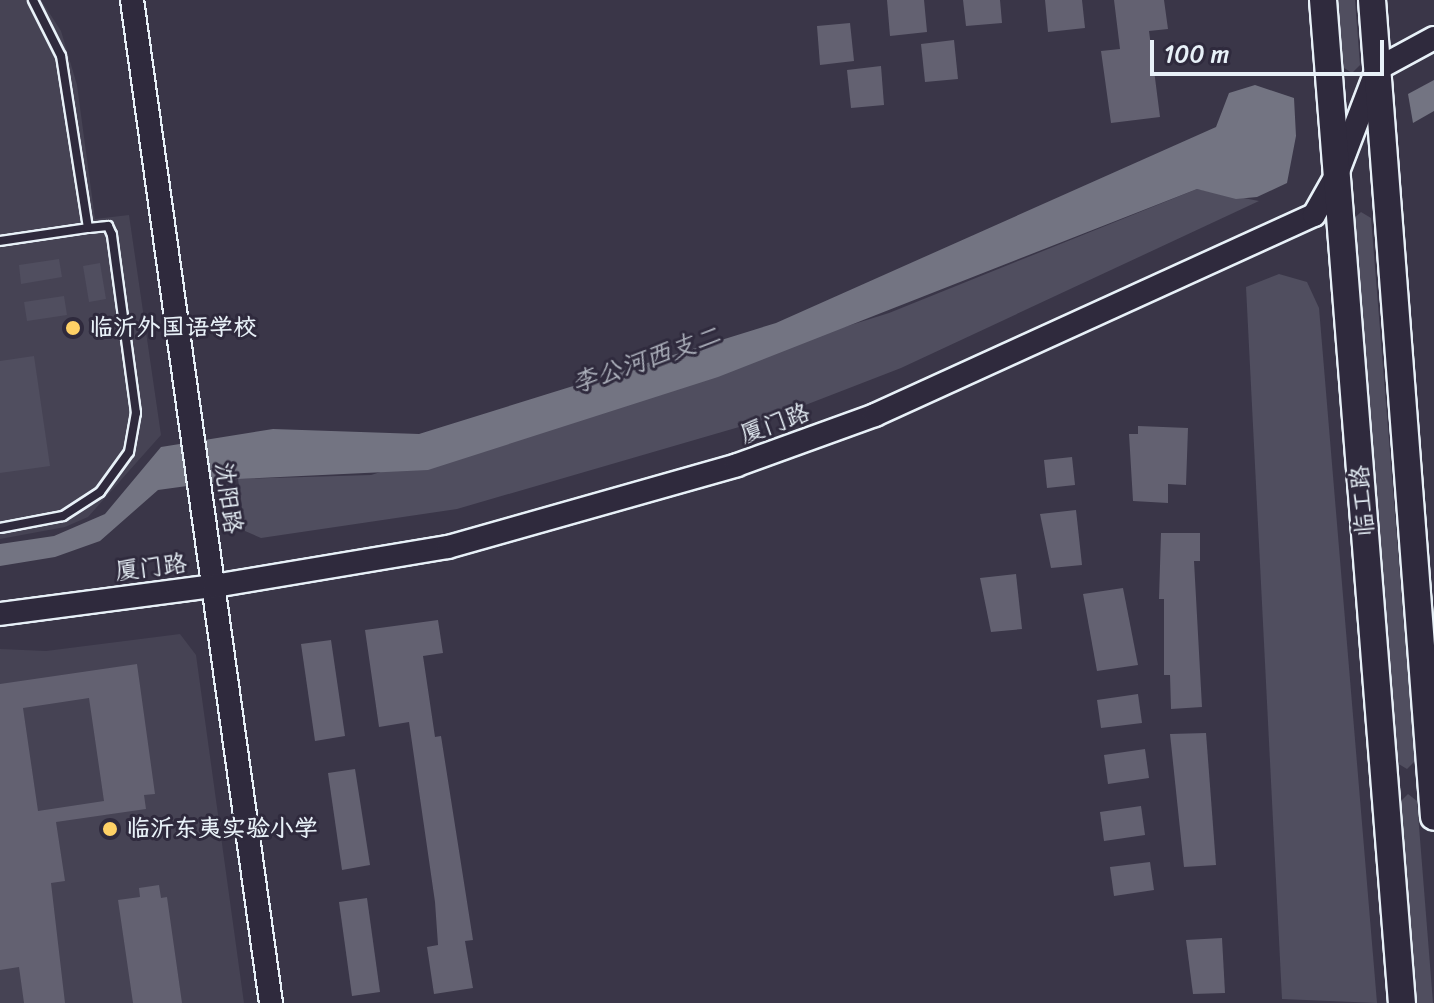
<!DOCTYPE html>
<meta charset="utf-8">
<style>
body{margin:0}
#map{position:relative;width:1434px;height:1003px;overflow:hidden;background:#3a3648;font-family:Sriracha,"LXGW WenKai TC",sans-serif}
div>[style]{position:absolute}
.built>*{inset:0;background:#464354}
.green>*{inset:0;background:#504e5f}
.water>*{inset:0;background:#737482}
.building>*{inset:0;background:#636171}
.roads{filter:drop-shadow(2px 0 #e8f1f8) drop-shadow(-2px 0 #e8f1f8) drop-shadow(0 2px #e8f1f8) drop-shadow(0 -2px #e8f1f8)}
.lane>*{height:8px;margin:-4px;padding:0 4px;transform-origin:4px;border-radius:4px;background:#2f2a3d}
.secondary>*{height:22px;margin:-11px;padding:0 11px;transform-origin:11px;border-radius:11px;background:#2f2a3d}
.primary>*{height:26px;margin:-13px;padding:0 13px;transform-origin:13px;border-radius:13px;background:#2f2a3d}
.dots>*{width:22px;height:22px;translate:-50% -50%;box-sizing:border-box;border:4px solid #2f2a3d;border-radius:50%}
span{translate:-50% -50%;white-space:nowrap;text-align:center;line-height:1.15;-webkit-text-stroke:6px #2f2a3d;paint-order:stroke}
.poi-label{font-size:24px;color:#e8f1f8;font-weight:700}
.left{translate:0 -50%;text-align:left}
.street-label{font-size:24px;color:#e8f1f8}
.water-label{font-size:26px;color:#aeb2bd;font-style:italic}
.scale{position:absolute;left:1150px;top:40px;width:234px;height:36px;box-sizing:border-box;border:4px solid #e8f1f8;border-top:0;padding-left:10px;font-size:24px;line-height:28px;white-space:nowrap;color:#e8f1f8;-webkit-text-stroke:6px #2f2a3d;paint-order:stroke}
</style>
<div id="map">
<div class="built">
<div style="clip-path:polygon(0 0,41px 0,61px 31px,77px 85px,95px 219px,129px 215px,161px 435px,88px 517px,65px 527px,0 539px)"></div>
<div style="clip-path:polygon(180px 634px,196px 655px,244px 1003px,0 1003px,0 649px,46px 651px)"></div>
</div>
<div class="green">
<div style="clip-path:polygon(1336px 0,1355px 0,1360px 65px,1352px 73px,1341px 66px)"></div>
<div style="clip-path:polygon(1197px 189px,1259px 201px,901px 368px,777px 416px,457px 509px,261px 538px,245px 531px,238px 479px,371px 475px,889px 313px)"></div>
<div style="clip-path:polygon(1361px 212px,1371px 218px,1415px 761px,1407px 769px,1397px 763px,1352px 220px)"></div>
<div style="clip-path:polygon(59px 259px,62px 277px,21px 284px,19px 265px)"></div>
<div style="clip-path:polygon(100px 263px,106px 299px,89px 302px,83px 266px)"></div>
<div style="clip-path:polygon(1279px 274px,1307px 282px,1319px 308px,1377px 1003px,1282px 999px,1246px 287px)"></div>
<div style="clip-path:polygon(64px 296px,67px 315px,27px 321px,24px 302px)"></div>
<div style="clip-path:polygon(34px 356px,50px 466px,0 473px,0 361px)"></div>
<div style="clip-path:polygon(1408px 794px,1417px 801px,1433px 1003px,1414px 1003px,1399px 803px)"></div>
</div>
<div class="water">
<div style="clip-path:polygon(1434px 80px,1434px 111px,1413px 123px,1408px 94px)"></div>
<div style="clip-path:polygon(1255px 85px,1294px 98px,1296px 136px,1287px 183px,1257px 197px,1236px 199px,1197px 189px,718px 377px,428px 470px,238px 479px,158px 490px,100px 541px,55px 557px,0 566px,0 544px,54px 536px,105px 514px,161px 447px,273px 429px,419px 434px,776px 323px,1216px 127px,1229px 93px)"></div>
</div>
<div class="building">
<div style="clip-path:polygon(887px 0,924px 0,927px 32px,890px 36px)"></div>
<div style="clip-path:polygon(963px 0,1000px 0,1002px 23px,966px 26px)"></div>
<div style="clip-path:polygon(1045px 0,1082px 0,1085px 28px,1048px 32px)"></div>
<div style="clip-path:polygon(1114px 0,1164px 0,1168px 29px,1149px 31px,1160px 117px,1111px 123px,1101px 51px,1120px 49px)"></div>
<div style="clip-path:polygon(850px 23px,854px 61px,820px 65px,817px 26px)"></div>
<div style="clip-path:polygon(954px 40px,958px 79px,925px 82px,921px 44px)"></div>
<div style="clip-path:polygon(881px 66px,884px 105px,851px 108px,847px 70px)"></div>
<div style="clip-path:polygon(1138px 426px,1188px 428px,1186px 485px,1168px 484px,1168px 503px,1133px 501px,1129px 434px,1138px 434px)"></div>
<div style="clip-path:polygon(1072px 457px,1075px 485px,1047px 488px,1044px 460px)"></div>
<div style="clip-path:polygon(1076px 510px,1082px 565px,1051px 568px,1040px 514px)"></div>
<div style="clip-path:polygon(1161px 533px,1200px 533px,1200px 561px,1194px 561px,1202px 707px,1171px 709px,1170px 675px,1164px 675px,1164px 599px,1159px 599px)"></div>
<div style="clip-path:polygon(1016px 574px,1022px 629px,991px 632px,980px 578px)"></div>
<div style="clip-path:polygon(1123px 588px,1138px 665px,1097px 671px,1083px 594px)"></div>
<div style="clip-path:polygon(438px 620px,443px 653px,423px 656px,435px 737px,441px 736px,473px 940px,465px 941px,473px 988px,434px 994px,427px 947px,438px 945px,435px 902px,409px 722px,379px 727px,365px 630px)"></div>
<div style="clip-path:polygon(331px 640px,345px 736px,315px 741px,301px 644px)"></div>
<div style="clip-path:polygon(evenodd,137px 664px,155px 794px,144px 795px,146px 809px,56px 822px,65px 881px,51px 883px,65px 1003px,24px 1003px,19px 967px,0 970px,0 684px,137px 664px,89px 698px,104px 801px,38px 811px,23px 708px,89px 698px)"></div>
<div style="clip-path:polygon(1138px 694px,1142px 723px,1101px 728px,1097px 700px)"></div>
<div style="clip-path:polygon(1206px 733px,1216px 865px,1184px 867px,1170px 734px)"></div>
<div style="clip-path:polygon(1145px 749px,1149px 778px,1108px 784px,1104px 755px)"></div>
<div style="clip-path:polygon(355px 769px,370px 865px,342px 870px,328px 773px)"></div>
<div style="clip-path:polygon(1141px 806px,1145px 835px,1104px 841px,1100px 812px)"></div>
<div style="clip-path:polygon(1150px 862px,1154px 890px,1114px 896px,1110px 867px)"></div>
<div style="clip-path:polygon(159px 885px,161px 898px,167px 897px,182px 1003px,133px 1003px,118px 900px,140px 897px,139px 888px)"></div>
<div style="clip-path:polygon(367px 898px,380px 992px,352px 996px,339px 902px)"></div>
<div style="clip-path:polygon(1222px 938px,1225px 993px,1193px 994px,1186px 940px)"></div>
</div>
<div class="roads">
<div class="lane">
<div style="left:0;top:241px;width:89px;rotate:-8.4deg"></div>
<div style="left:0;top:528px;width:64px;rotate:-10.8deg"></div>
<div style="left:63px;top:516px;width:44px;rotate:-33deg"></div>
<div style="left:100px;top:492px;width:49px;rotate:-54.1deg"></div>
<div style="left:129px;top:452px;width:40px;rotate:-80deg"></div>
<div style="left:136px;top:413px;width:180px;rotate:-97.7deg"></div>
<div style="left:112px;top:235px;width:10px;rotate:-114deg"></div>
<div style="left:108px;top:226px;width:20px;rotate:174deg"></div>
<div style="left:88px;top:228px;width:174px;rotate:-98.9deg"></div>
<div style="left:61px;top:56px;width:63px;rotate:-116.6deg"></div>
</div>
<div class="secondary">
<div style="left:132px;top:0;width:1013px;rotate:82.11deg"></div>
<div style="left:0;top:614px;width:216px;rotate:-7.5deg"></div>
<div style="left:214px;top:586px;width:237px;rotate:-9.5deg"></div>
<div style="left:448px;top:547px;width:300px;rotate:-15.8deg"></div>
<div style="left:737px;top:465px;width:147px;rotate:-19.9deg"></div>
<div style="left:875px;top:415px;width:482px;rotate:-24.5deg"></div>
<div style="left:1314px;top:215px;width:47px;rotate:-60.7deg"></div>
<div style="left:1337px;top:174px;width:112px;rotate:-69.1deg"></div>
<div style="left:1377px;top:69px;width:65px;rotate:-28.5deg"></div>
</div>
<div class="primary">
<div style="left:1323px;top:0;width:1006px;rotate:85.5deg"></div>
<div style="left:1372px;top:0;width:819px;rotate:85.66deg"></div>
</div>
</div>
<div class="dots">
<div style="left:73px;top:328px;background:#ffd166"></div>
<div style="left:110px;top:829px;background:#ffd166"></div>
</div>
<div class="poi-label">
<span class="left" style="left:89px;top:328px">临沂外国语学校</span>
<span class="left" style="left:126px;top:829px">临沂东夷实验小学</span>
</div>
<div class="street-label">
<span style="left:775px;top:424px;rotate:-20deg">厦门路</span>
<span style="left:228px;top:498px;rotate:82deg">沈阳路</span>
<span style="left:1363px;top:501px;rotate:-95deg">临工路</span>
<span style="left:151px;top:568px;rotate:-7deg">厦门路</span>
</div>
<div class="water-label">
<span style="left:646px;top:360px;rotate:-19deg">李公河西支二</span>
</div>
<div class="scale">100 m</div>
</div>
